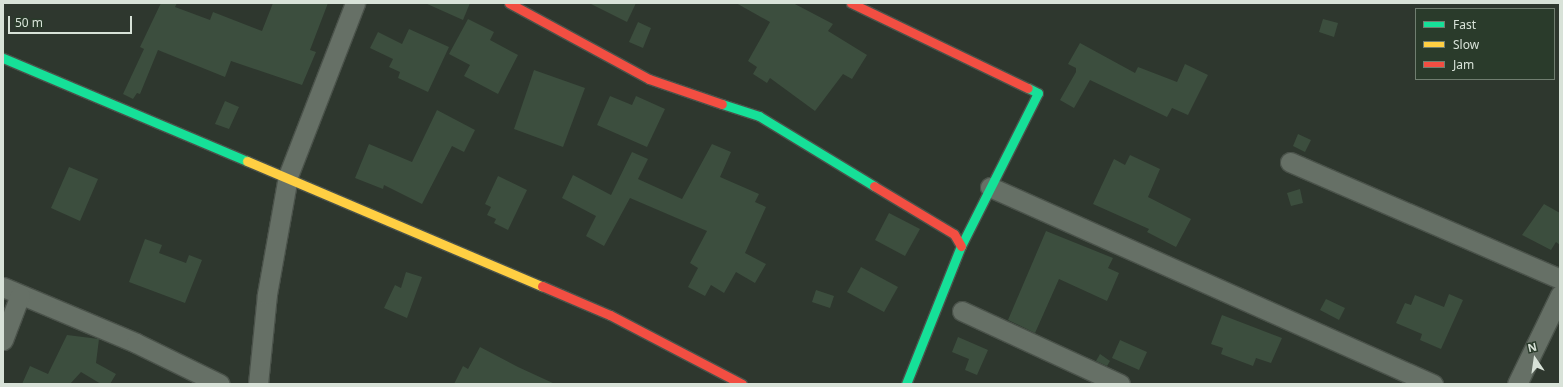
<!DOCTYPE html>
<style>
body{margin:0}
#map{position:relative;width:1563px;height:387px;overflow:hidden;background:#2e372e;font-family:"Noto Sans",sans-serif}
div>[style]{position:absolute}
.building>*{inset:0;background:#3c4e3e}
.roads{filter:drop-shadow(1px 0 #4a524a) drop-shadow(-1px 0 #4a524a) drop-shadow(0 1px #4a524a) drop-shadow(0 -1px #4a524a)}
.street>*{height:19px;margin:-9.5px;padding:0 9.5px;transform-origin:9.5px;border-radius:9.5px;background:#667066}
.fast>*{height:9px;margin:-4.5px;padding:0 4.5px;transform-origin:4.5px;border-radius:4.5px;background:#16e098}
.slow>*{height:9px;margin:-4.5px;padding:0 4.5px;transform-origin:4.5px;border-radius:4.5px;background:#ffcf43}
.jam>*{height:9px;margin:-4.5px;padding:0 4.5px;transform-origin:4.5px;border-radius:4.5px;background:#f24e42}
span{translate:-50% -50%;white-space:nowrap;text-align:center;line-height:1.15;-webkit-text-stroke:3px #2a3b2b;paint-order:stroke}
.frame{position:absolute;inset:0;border:4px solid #d8e2d8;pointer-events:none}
.legend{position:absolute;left:1415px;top:8px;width:140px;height:72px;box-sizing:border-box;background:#2a3b2b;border:1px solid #707e70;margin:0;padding:5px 7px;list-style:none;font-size:12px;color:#d8e2d8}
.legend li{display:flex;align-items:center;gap:8px;height:20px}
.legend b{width:20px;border:1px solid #707e70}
.north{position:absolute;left:1515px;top:339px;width:40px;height:40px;-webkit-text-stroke:3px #2a3b2b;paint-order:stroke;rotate:347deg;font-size:11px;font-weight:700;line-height:16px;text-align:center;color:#d8e2d8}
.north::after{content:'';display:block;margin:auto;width:14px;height:18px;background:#d8e2d8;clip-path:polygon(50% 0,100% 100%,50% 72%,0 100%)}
.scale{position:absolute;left:8px;top:16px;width:124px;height:18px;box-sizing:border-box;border:2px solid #d8e2d8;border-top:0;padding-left:5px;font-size:12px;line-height:14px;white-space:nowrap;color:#d8e2d8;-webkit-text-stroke:3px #2a3b2b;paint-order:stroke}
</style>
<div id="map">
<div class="building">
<div style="clip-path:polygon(161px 3px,177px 3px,175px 7px,210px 20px,213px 12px,262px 31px,273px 3px,328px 3px,310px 50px,316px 52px,302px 85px,231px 61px,225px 77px,158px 50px,140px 94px,137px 93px,133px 99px,123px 94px,144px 49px,140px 47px)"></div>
<div style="clip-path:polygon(425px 3px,470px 3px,463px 20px)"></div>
<div style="clip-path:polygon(589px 3px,636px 3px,627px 22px)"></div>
<div style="clip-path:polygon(736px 3px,793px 3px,833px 24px,828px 31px,867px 55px,852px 79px,843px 74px,815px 111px,770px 78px,767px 83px,753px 74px,757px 67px,748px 61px,770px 22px)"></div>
<div style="clip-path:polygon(468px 19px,494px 32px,490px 40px,518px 55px,498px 94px,464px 76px,470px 65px,449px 54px)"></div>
<div style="clip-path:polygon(1323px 19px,1338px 23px,1334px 37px,1319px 32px)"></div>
<div style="clip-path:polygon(638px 22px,651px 28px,643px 48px,629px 42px)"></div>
<div style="clip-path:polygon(409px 29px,449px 47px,428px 92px,398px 78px,400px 72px,389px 67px,393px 59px,370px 48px,378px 32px,402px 44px)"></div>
<div style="clip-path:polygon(1080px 43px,1135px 73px,1138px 67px,1177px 82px,1185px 64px,1208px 75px,1188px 115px,1172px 108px,1167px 117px,1090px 80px,1074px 108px,1060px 100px,1076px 72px,1076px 68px,1068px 64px)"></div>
<div style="clip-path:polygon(534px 70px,585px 88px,563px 147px,514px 129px)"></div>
<div style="clip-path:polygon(610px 96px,632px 105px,636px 96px,665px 109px,647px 147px,597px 125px)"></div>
<div style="clip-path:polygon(225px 101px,239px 107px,229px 129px,215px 124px)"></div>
<div style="clip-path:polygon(437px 110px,475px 130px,464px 152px,452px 146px,422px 204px,384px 185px,383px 189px,355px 178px,369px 144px,412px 162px)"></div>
<div style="clip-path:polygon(1298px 134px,1311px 140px,1305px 152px,1293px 146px)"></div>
<div style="clip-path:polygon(712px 144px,731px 152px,720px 177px,759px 194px,755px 202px,766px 207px,745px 253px,766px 264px,755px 283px,736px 272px,724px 293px,711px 285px,705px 296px,688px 287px,698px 268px,690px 263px,707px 231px,630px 198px,604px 246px,586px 236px,596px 216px,562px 198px,573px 175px,611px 195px,632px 152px,648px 159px,638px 179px,682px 199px)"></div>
<div style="clip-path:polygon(1130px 155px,1160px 169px,1148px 197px,1191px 219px,1176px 247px,1147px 232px,1149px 229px,1093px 204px,1114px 159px,1125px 165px)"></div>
<div style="clip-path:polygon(69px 167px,98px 179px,80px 221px,51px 208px)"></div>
<div style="clip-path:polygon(498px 176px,527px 190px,508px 230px,494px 223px,496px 219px,487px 215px,491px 207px,485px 204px)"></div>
<div style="clip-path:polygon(1300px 189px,1303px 203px,1291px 206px,1287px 193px)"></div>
<div style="clip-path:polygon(1544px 204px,1560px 213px,1560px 245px,1556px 242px,1551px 250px,1522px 235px)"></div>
<div style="clip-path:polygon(889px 213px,920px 229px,905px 256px,875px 240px)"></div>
<div style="clip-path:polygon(1046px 231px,1113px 258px,1108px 268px,1119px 273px,1107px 301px,1059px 279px,1035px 333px,1008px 320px)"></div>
<div style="clip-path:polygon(145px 239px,162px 245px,159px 253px,186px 263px,189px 255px,202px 260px,185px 303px,129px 282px)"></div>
<div style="clip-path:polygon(861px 267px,898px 287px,884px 312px,847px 292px)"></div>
<div style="clip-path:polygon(406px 272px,422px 277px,407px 318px,384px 308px,395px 285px,401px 288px)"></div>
<div style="clip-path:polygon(816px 290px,834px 296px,830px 308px,812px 302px)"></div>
<div style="clip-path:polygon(1449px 294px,1463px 300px,1441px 349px,1420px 340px,1422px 334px,1396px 323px,1405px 303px,1411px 305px,1415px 295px,1444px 307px)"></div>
<div style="clip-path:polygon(1326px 299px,1345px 308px,1339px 320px,1320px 310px)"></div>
<div style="clip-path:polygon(1222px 315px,1282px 338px,1271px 363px,1256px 358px,1253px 366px,1221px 354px,1223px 348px,1211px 344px)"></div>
<div style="clip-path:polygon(67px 335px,99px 339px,96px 363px,116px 374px,110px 384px,101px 384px,81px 372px,70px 384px,22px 384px,30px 366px,48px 374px)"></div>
<div style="clip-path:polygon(958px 337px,988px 350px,977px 375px,965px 370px,969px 359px,952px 352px)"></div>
<div style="clip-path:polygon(1120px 340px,1147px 352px,1139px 370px,1112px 358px)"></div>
<div style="clip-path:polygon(480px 347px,518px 367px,555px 384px,454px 384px,463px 366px,468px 369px)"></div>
<div style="clip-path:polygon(1100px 354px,1110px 361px,1107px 366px,1096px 361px)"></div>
</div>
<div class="roads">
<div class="street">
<div style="left:1290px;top:162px;width:294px;rotate:23.4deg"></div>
<div style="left:990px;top:187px;width:485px;rotate:24deg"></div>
<div style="left:3px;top:287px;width:144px;rotate:22.8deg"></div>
<div style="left:136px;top:343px;width:93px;rotate:26deg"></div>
<div style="left:962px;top:311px;width:174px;rotate:24.8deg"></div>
<div style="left:3px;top:340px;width:48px;rotate:-69.3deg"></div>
<div style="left:258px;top:384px;width:90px;rotate:-84.3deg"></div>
<div style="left:267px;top:294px;width:120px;rotate:-79.9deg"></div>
<div style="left:288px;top:176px;width:186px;rotate:-68.8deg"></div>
<div style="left:1517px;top:384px;width:99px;rotate:-64.2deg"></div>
</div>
<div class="fast">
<div style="left:3px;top:58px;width:265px;rotate:22.9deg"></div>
<div style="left:722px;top:104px;width:39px;rotate:18deg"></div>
<div style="left:759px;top:116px;width:135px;rotate:31.3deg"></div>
<div style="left:906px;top:384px;width:149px;rotate:-68.3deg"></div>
<div style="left:961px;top:246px;width:171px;rotate:-63.3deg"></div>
<div style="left:1038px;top:93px;width:11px;rotate:-153deg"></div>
</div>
<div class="slow">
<div style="left:247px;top:161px;width:320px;rotate:23deg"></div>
</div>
<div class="jam">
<div style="left:509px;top:3px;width:159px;rotate:28.5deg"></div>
<div style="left:649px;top:79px;width:77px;rotate:18.9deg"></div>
<div style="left:851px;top:3px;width:196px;rotate:25.7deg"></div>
<div style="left:874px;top:186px;width:93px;rotate:31deg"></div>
<div style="left:954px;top:234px;width:14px;rotate:60deg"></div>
<div style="left:542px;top:286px;width:74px;rotate:23.1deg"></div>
<div style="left:610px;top:315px;width:149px;rotate:27.6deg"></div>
</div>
</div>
<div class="frame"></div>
<ul class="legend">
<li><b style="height:5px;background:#16e098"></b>Fast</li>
<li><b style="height:5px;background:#ffcf43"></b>Slow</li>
<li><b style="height:5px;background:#f24e42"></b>Jam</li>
</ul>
<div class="north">N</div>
<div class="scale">50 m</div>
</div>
